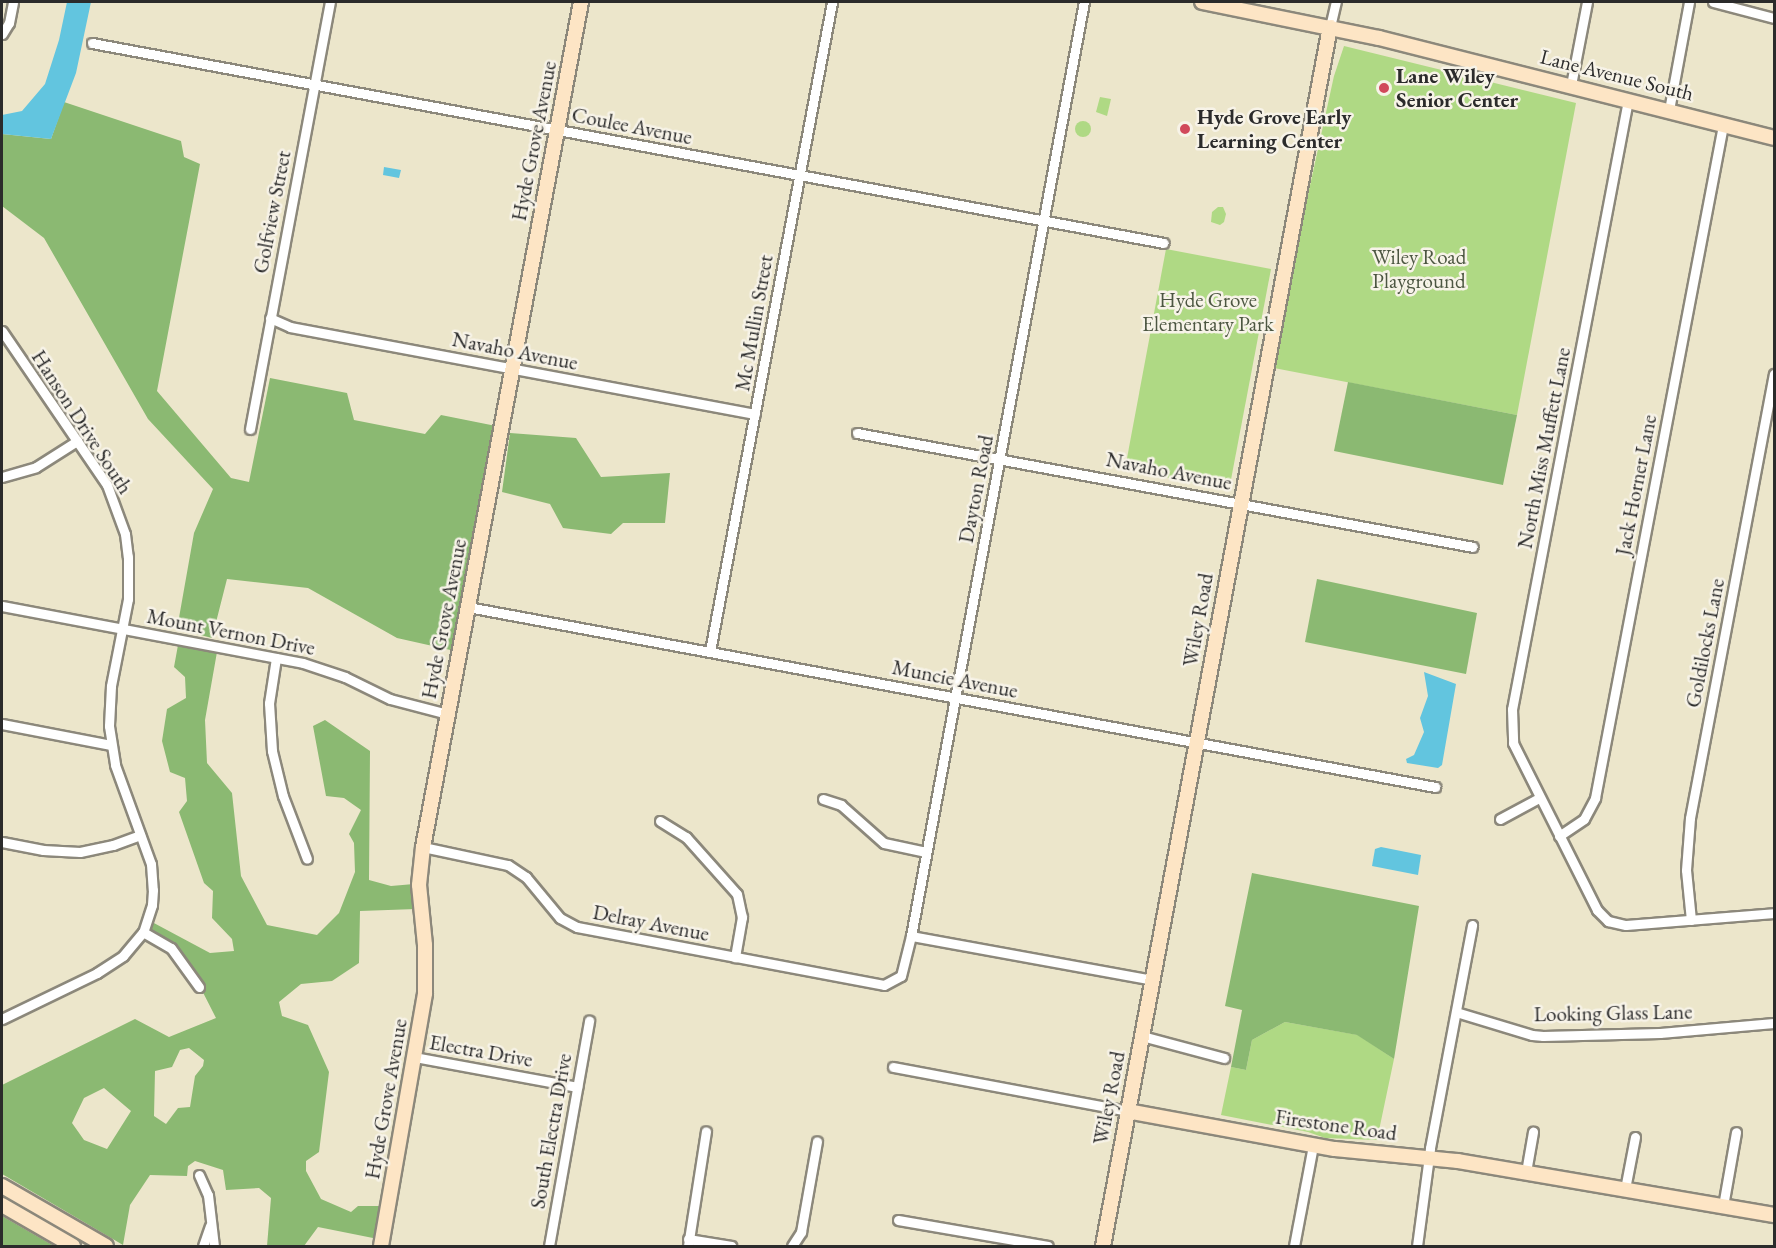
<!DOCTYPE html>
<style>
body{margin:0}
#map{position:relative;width:1776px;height:1248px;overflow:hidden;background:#ece6cb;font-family:"EB Garamond",serif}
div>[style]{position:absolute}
.green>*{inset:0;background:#afd984}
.round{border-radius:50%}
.forest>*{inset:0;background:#8bb972}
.water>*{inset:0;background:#62c5df}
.roads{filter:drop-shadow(2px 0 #8c887b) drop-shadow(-2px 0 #8c887b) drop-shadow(0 2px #8c887b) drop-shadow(0 -2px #8c887b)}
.street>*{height:9px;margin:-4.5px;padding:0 4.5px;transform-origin:4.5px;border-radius:4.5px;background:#fff}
.secondary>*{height:14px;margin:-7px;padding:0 7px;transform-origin:7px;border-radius:7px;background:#fde5c5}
.dots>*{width:16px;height:16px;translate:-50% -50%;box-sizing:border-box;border:3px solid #f7f3e8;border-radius:50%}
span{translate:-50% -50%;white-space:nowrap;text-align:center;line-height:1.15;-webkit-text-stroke:5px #f7f3e8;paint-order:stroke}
.street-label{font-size:21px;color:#2b2b2b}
.poi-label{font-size:21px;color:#2b2b2b;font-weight:700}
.left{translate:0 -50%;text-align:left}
.park-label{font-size:21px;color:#4c5641}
.frame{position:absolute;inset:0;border:3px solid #2b2b2b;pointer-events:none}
</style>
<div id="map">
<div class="green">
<div style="clip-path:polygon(1344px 46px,1576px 103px,1517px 415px,1274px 368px,1293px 263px,1334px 76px)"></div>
<div style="clip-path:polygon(1100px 97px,1111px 99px,1107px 116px,1096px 112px)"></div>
<div class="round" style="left:1075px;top:121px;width:16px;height:16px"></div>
<div style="clip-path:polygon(1218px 207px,1223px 207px,1226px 214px,1224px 222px,1220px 225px,1211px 222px,1212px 212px)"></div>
<div style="clip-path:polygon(1166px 249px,1271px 269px,1229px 490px,1125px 469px)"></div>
<div style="clip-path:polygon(1285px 1022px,1358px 1035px,1394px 1059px,1377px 1140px,1325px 1138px,1308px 1132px,1221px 1115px,1231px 1067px,1246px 1070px,1252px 1040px)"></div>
</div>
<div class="forest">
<div style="clip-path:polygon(64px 102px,181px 141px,184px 157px,200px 164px,157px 391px,231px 478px,249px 482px,270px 378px,347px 393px,354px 420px,425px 434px,441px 415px,496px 426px,455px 651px,397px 638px,308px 588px,227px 579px,212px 638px,177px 629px,194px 533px,213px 489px,148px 419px,44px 238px,2px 206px,2px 134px,51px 139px)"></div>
<div style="clip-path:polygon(1348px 382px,1517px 415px,1503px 485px,1334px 451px)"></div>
<div style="clip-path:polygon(510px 433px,576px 438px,601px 477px,670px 473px,665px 523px,623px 523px,611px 534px,563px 528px,550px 504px,502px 492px)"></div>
<div style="clip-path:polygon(1317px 579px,1477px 613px,1466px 674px,1305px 642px)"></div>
<div style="clip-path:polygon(evenodd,178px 645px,217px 652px,205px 720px,207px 763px,232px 793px,241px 876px,267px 925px,317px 935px,339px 913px,355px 872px,354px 843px,349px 834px,361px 810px,344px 798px,326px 796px,313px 726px,325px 720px,370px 751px,369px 880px,391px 886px,414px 884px,416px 909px,360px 911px,359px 963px,332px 981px,301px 984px,279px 1002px,282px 1016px,308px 1025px,329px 1072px,319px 1152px,306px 1161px,306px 1171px,321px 1199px,351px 1212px,358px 1206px,384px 1206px,378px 1239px,318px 1227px,304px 1246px,267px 1246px,271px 1198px,259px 1188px,226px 1190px,223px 1170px,195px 1161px,188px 1166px,187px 1176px,150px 1175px,130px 1205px,123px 1245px,2px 1174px,2px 1085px,135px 1019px,169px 1037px,216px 1018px,188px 963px,173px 946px,150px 931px,152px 922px,210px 953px,234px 951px,232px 939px,212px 918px,213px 891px,204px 883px,179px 812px,187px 801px,185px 778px,170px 772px,162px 741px,167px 709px,186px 698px,185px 677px,174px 667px,178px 645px,189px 1048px,204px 1060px,203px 1066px,195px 1076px,190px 1107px,178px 1108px,166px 1124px,154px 1116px,155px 1071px,172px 1067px,180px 1050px,189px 1048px,178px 645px,104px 1088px,131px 1111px,107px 1149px,84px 1140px,72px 1123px,84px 1098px,104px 1088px)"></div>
<div style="clip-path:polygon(1252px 873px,1419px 906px,1394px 1059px,1357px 1035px,1285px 1022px,1252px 1040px,1246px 1070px,1231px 1067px,1242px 1010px,1225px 1006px)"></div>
<div style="clip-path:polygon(2px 1216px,54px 1246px,2px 1246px)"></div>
</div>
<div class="water">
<div style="clip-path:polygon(67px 2px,91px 2px,76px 73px,51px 139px,2px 134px,2px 115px,22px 111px,45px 84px,59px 40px)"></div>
<div style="clip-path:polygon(384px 167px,401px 170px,399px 178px,383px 175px)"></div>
<div style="clip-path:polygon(1424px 672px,1456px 684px,1442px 765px,1438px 768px,1407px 763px,1406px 759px,1414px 755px,1424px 732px,1420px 718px,1428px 696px)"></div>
<div style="clip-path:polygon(1381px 847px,1421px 855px,1418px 875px,1372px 866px,1375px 849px)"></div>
</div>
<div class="roads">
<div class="street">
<div style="left:1713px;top:2px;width:63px;rotate:14.7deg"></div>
<div style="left:1330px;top:27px;width:26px;rotate:-77deg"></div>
<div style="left:2px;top:34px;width:13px;rotate:-58deg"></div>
<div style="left:9px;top:23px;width:21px;rotate:-79deg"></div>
<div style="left:92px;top:43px;width:1090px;rotate:10.57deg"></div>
<div style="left:1571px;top:85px;width:85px;rotate:-79.1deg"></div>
<div style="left:1628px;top:100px;width:620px;rotate:100.78deg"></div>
<div style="left:1512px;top:709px;width:34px;rotate:88deg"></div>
<div style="left:1513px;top:743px;width:187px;rotate:63.3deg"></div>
<div style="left:1597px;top:910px;width:16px;rotate:45deg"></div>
<div style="left:1608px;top:921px;width:18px;rotate:13deg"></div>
<div style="left:1626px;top:925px;width:148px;rotate:-4.6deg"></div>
<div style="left:1669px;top:110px;width:110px;rotate:-79.5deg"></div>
<div style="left:270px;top:318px;width:22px;rotate:24deg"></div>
<div style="left:290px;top:327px;width:473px;rotate:10.6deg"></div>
<div style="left:2px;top:331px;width:186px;rotate:55.7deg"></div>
<div style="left:107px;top:485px;width:52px;rotate:69.8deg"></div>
<div style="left:125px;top:534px;width:23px;rotate:83deg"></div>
<div style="left:128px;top:557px;width:42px;rotate:90deg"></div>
<div style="left:128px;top:599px;width:89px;rotate:101.1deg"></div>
<div style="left:111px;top:686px;width:40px;rotate:92.9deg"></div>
<div style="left:109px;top:726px;width:39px;rotate:81deg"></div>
<div style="left:115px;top:765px;width:105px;rotate:70deg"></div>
<div style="left:151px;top:864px;width:26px;rotate:86deg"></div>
<div style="left:153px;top:890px;width:15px;rotate:94deg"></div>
<div style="left:152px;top:905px;width:28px;rotate:108deg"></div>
<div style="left:143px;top:932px;width:31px;rotate:130deg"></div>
<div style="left:123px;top:956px;width:31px;rotate:147deg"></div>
<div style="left:97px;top:973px;width:106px;rotate:154.2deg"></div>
<div style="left:250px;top:429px;width:434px;rotate:-79.4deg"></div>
<div style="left:857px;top:433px;width:626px;rotate:10.48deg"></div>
<div style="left:2px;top:477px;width:35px;rotate:-16deg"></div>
<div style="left:36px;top:467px;width:49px;rotate:-32.4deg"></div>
<div style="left:2px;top:606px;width:306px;rotate:10.7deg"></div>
<div style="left:303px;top:663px;width:44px;rotate:18.4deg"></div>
<div style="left:345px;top:677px;width:50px;rotate:26.1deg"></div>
<div style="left:390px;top:699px;width:60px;rotate:14.5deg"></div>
<div style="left:468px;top:607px;width:984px;rotate:10.54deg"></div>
<div style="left:710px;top:651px;width:660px;rotate:-79.35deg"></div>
<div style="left:276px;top:658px;width:46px;rotate:98.8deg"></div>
<div style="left:269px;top:703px;width:48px;rotate:86.4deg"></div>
<div style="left:272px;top:751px;width:46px;rotate:76.3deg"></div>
<div style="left:283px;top:796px;width:67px;rotate:69.1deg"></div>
<div style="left:2px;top:724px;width:111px;rotate:10.9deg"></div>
<div style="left:823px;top:799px;width:19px;rotate:18deg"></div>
<div style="left:841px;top:805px;width:57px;rotate:41.5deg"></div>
<div style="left:884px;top:843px;width:43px;rotate:12.1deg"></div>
<div style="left:1500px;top:819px;width:44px;rotate:-28.3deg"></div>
<div style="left:660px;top:821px;width:31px;rotate:32deg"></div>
<div style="left:686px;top:837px;width:76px;rotate:48.2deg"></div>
<div style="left:737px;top:894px;width:24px;rotate:78deg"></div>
<div style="left:742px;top:917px;width:41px;rotate:99.9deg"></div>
<div style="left:1559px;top:836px;width:30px;rotate:-34deg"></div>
<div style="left:1584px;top:819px;width:24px;rotate:-62deg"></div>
<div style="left:1595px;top:798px;width:685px;rotate:-79.23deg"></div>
<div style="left:2px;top:842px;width:42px;rotate:11deg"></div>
<div style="left:43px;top:850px;width:37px;rotate:3deg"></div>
<div style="left:80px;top:852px;width:34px;rotate:-12deg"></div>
<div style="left:113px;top:845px;width:29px;rotate:-20deg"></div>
<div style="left:423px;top:847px;width:87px;rotate:12deg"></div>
<div style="left:508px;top:865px;width:22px;rotate:34deg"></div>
<div style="left:526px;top:877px;width:53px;rotate:50.3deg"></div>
<div style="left:560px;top:918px;width:19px;rotate:28deg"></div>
<div style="left:577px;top:927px;width:312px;rotate:10.7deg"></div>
<div style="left:884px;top:985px;width:19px;rotate:-28deg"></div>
<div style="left:901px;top:976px;width:41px;rotate:-76deg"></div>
<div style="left:911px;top:936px;width:950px;rotate:-79.51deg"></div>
<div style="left:1691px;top:920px;width:50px;rotate:-95.7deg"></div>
<div style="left:1686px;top:870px;width:52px;rotate:-85.6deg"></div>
<div style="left:1690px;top:818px;width:452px;rotate:-79.3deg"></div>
<div style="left:143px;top:932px;width:32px;rotate:30deg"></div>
<div style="left:171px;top:948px;width:48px;rotate:54.3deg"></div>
<div style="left:911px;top:936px;width:245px;rotate:10.3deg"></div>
<div style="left:1456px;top:1012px;width:79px;rotate:16.8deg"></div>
<div style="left:1532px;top:1035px;width:11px;rotate:5deg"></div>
<div style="left:1543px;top:1036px;width:117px;rotate:-1.5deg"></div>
<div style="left:1660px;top:1033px;width:114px;rotate:-5deg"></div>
<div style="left:1142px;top:1036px;width:85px;rotate:15deg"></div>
<div style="left:414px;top:1057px;width:166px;rotate:10.4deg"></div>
<div style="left:893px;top:1067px;width:238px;rotate:10.6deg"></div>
<div style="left:1526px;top:1172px;width:41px;rotate:-80.1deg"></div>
<div style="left:199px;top:1175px;width:22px;rotate:66deg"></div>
<div style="left:208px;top:1195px;width:51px;rotate:83.3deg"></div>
<div style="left:1625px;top:1189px;width:53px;rotate:-79.1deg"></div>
<div style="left:1723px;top:1206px;width:75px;rotate:-80deg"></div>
<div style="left:898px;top:1220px;width:152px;rotate:9.8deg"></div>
<div style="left:688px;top:1239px;width:44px;rotate:9.2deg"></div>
<div style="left:203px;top:1246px;width:21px;rotate:-71deg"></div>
<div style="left:549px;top:1246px;width:229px;rotate:-79.9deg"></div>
<div style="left:688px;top:1246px;width:116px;rotate:-81.1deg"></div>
<div style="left:792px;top:1246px;width:17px;rotate:-57deg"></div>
<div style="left:801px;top:1232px;width:92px;rotate:-80deg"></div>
<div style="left:1294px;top:1246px;width:103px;rotate:-79.3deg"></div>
<div style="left:1417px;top:1246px;width:99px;rotate:-82.4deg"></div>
<div style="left:1430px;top:1148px;width:227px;rotate:-79.3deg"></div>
</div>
<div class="secondary">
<div style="left:1202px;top:2px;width:181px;rotate:11.5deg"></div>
<div style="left:1379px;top:38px;width:407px;rotate:14.2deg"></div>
<div style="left:1127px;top:1111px;width:211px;rotate:10.4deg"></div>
<div style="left:1335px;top:1149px;width:124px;rotate:5.6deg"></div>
<div style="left:1458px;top:1161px;width:321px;rotate:9.7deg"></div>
<div style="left:2px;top:1186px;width:120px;rotate:30deg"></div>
<div style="left:2px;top:1205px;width:82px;rotate:30deg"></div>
<div style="left:381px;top:1246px;width:257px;rotate:-80.1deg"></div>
<div style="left:425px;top:993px;width:48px;rotate:-90deg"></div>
<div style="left:425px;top:945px;width:60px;rotate:-95.7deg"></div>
<div style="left:419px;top:885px;width:38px;rotate:-84deg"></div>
<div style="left:423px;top:847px;width:860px;rotate:-79.41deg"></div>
<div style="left:1103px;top:1246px;width:1240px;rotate:-79.45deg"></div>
</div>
</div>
<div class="dots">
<div style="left:1384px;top:88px;background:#d1495b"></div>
<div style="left:1185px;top:129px;background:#d1495b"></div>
</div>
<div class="street-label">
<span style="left:1617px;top:75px;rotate:14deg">Lane Avenue South</span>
<span style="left:632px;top:126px;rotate:11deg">Coulee Avenue</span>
<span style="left:534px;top:141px;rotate:-79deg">Hyde Grove Avenue</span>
<span style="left:272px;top:212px;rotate:-79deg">Golfview Street</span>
<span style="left:754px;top:323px;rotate:-80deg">Mc Mullin Street</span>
<span style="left:515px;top:351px;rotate:11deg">Navaho Avenue</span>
<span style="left:82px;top:422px;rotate:57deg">Hanson Drive South</span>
<span style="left:1544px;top:448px;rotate:-79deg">North Miss Muffett Lane</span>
<span style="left:1169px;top:471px;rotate:11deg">Navaho Avenue</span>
<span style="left:1636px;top:485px;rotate:-79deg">Jack Horner Lane</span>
<span style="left:976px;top:489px;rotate:-79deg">Dayton Road</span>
<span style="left:444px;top:619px;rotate:-79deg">Hyde Grove Avenue</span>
<span style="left:1198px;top:620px;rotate:-80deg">Wiley Road</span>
<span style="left:231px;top:632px;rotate:11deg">Mount Vernon Drive</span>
<span style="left:1705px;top:643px;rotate:-79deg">Goldilocks Lane</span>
<span style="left:955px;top:679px;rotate:11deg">Muncie Avenue</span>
<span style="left:651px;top:923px;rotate:11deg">Delray Avenue</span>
<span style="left:1613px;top:1013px;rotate:-1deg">Looking Glass Lane</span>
<span style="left:481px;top:1051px;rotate:10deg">Electra Drive</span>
<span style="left:1109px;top:1098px;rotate:-79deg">Wiley Road</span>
<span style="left:386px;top:1099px;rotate:-80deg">Hyde Grove Avenue</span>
<span style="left:1336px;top:1125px;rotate:8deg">Firestone Road</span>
<span style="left:551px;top:1131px;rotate:-80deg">South Electra Drive</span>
</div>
<div class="poi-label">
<span class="left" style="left:1396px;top:88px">Lane Wiley<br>Senior Center</span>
<span class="left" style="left:1197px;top:129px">Hyde Grove Early<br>Learning Center</span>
</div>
<div class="park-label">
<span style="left:1419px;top:269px">Wiley Road<br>Playground</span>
<span style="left:1208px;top:312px">Hyde Grove<br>Elementary Park</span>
</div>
<div class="frame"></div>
</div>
